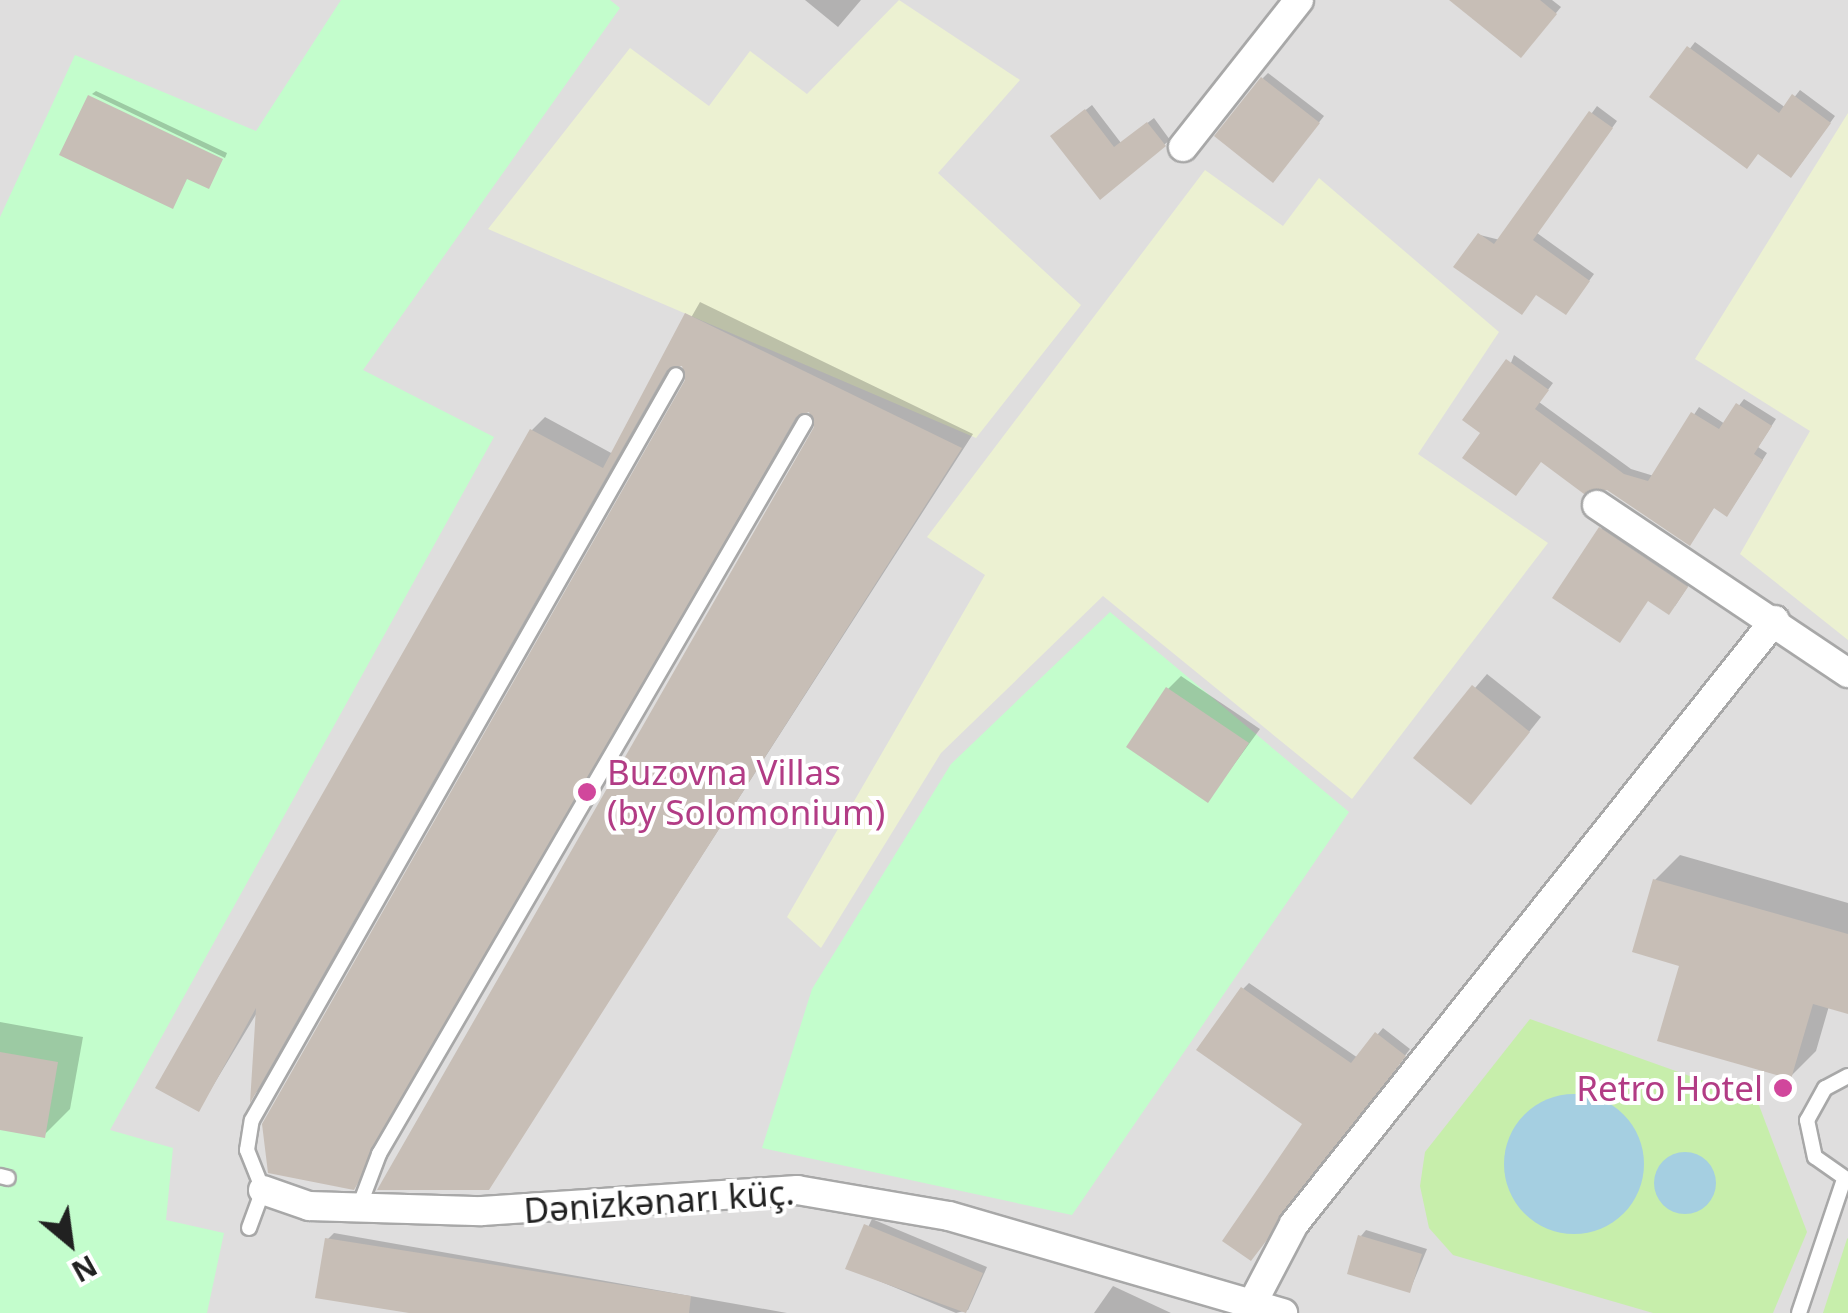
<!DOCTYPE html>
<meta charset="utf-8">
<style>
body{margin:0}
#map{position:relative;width:1848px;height:1313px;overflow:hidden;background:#f2efe7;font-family:"Noto Sans",sans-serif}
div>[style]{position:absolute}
.residential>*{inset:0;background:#dfdede}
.farmland>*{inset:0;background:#ecf1d2}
.grass>*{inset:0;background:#c7eeab}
.park>*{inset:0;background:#c3fdcc}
.water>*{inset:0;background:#a5cfe1}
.round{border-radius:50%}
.shadow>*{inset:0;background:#0003}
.building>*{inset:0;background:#c7beb6}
.roads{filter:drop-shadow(2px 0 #a8a8a8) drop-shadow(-2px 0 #a8a8a8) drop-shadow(0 2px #a8a8a8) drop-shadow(0 -2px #a8a8a8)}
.lane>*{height:14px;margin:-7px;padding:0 7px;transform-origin:7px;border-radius:7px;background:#fff}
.street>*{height:28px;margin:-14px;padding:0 14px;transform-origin:14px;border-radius:14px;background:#fff}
.dots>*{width:28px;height:28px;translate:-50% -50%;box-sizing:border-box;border:5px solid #fff;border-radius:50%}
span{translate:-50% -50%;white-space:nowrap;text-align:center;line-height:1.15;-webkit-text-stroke:8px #fff;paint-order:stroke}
.hotel-label{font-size:35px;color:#b23c85}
.left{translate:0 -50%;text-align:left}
.right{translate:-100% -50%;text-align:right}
.street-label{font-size:35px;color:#212121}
.north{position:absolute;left:20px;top:1193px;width:100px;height:100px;-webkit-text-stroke:8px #fff;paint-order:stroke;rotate:151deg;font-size:28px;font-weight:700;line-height:40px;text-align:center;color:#212121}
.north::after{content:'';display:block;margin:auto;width:35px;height:45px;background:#212121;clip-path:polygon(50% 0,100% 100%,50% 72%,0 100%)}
</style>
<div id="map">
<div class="residential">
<div style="clip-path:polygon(0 0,1848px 0,1848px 1313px,0 1313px)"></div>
</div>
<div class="farmland">
<div style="clip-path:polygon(899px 0,1020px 80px,938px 173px,1081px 305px,976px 438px,488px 229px,630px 48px,709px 106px,750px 51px,807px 94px)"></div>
<div style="clip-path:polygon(1848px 113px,1848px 640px,1740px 554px,1810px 431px,1695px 359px)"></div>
<div style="clip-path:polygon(1205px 170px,1283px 226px,1319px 178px,1499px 332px,1418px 454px,1548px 543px,1352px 799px,1103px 596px,941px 753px,821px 948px,787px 917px,985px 575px,927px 537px)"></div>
</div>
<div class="grass">
<div style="clip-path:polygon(1530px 1019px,1757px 1100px,1807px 1232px,1773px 1313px,1653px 1313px,1453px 1255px,1429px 1228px,1420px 1186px,1425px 1152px)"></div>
<div style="clip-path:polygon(1848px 1238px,1848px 1313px,1823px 1313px,1847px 1239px)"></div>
</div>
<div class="park">
<div style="clip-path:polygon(341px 0,610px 0,620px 8px,363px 370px,494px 437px,110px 1130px,173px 1148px,166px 1220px,224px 1233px,207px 1313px,0 1313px,0 217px,75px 55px,256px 131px)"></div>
<div style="clip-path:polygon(1110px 612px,1349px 812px,1072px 1215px,762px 1148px,812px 989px,951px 764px)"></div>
</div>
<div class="water">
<div class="round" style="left:1504px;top:1094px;width:140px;height:140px"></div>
<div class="round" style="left:1654px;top:1152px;width:62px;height:62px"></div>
</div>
<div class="shadow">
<div style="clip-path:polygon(805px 0,861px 0,838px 27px)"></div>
<div style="clip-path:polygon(1476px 0,1552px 0,1561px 7px,1526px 49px)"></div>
<div style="clip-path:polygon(1695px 42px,1786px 108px,1800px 90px,1835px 116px,1797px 169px,1653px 97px)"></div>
<div style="clip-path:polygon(1268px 73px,1324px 116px,1278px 174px,1263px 78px)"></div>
<div style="clip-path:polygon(96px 91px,227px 153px,225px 158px,92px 94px)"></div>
<div style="clip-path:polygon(1092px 105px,1121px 143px,1154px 118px,1170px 140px,1100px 196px,1059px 131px)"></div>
<div style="clip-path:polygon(1597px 106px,1617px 121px,1537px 233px,1594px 274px,1571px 306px,1480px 235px,1500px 240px)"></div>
<div style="clip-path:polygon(700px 302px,973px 434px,488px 1188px,817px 428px,811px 409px,802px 412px,353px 1187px,688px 381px,682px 362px,262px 1086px,253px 1096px,258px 1011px,199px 1109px,532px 430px,545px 417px,613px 454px)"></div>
<div style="clip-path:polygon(1514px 355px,1553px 383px,1539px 402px,1631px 469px,1654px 476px,1699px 407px,1725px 424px,1744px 399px,1776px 419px,1758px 447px,1767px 453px,1732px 508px,1715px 506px,1690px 543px,1607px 488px,1484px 433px)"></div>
<div style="clip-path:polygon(1607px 523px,1692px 580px,1675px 606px,1601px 529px)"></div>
<div style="clip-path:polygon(1487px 674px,1541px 717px,1484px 788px,1416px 757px)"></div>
<div style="clip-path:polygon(1181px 676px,1260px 729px,1208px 800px,1168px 689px)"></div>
<div style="clip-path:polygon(1680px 855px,1848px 903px,1848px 1011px,1829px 1006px,1816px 1051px,1791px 1076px,1682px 964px,1655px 880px)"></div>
<div style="clip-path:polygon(1249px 983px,1358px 1058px,1383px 1028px,1410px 1049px,1257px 1252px,1306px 1124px,1243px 989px)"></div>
<div style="clip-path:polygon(0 1022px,83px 1037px,70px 1109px,44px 1135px,0 1127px)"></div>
<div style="clip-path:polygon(872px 1219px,987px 1267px,968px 1310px,956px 1313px,848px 1268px)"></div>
<div style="clip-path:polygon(1366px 1230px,1427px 1249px,1410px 1290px,1361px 1236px)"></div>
<div style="clip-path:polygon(334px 1233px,787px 1313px,424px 1313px,328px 1239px)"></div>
<div style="clip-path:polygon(1113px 1286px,1171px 1313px,1094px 1313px)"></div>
</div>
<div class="building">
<div style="clip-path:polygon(1449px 0,1540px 0,1557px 14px,1521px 58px)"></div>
<div style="clip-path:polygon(1687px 46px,1779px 113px,1792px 94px,1831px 123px,1791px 178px,1758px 154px,1747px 169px,1649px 97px)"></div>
<div style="clip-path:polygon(1261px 77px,1320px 123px,1273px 183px,1214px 136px)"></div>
<div style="clip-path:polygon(88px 95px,223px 159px,209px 189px,187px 179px,173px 209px,59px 155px)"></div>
<div style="clip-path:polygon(1085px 109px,1114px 147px,1147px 122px,1166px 146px,1100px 200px,1050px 136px)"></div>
<div style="clip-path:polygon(1589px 111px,1613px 128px,1533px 240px,1590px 281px,1566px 315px,1536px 295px,1522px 315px,1453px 267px,1478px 233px,1494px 244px)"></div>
<div style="clip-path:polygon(685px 313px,962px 448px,489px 1190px,377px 1190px,814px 427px,809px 412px,796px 417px,354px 1190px,268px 1173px,262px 1124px,685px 380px,682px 366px,667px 370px,250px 1103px,256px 1008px,199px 1112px,155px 1088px,530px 429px,603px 468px)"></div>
<div style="clip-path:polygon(1506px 359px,1549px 390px,1535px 409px,1624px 474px,1648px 481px,1691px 412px,1719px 429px,1736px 403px,1772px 426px,1754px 454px,1763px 460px,1727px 517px,1714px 508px,1690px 546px,1607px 490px,1584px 494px,1541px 462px,1516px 496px,1462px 458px,1480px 433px,1462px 420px)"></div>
<div style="clip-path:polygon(1599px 527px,1688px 587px,1669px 615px,1648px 601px,1620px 643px,1552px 598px)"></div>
<div style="clip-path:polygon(1472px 685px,1530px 732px,1471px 805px,1413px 758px)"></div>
<div style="clip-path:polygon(1166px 687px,1249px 743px,1208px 803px,1126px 747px)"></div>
<div style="clip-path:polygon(1653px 879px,1848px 934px,1848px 1014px,1813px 1004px,1791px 1079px,1657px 1041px,1679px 966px,1632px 952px)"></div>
<div style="clip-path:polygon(1241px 987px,1351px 1063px,1375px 1032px,1406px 1056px,1251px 1261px,1222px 1241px,1302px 1124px,1196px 1050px)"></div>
<div style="clip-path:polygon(0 1052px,58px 1062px,45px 1138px,0 1130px)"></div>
<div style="clip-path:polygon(864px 1224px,983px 1273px,966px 1313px,845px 1269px)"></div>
<div style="clip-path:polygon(1358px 1235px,1422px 1254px,1410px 1293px,1347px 1274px)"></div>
<div style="clip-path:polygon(325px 1238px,691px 1296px,689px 1313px,409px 1313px,315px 1298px)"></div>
</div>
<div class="roads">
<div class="lane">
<div style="left:1848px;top:1076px;width:26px;rotate:152deg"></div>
<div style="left:1825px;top:1088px;width:37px;rotate:119deg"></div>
<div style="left:1807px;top:1120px;width:38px;rotate:78deg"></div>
<div style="left:1815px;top:1157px;width:40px;rotate:34.9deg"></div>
<div style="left:0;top:1176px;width:8px;rotate:14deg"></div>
<div style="left:359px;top:1207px;width:57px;rotate:-69.3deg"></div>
<div style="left:379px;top:1154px;width:847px;rotate:-59.8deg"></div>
<div style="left:249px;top:1228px;width:40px;rotate:-69.8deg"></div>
<div style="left:263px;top:1190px;width:43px;rotate:-111.8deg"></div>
<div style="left:247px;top:1150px;width:30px;rotate:-81deg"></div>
<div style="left:252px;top:1120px;width:857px;rotate:-60.35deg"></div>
<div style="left:1799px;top:1313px;width:141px;rotate:-71.4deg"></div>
</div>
<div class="street">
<div style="left:1183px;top:147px;width:187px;rotate:-51.7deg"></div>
<div style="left:1597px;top:505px;width:302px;rotate:33.8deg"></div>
<div style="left:263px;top:1190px;width:49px;rotate:19.2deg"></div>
<div style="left:309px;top:1206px;width:173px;rotate:1.7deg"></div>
<div style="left:482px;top:1211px;width:316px;rotate:-3.8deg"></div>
<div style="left:797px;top:1190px;width:154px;rotate:9.7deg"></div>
<div style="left:949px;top:1216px;width:348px;rotate:16.2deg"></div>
<div style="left:1252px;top:1304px;width:90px;rotate:-62.3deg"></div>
<div style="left:1294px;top:1224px;width:772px;rotate:-51.47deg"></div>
</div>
</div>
<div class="dots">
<div style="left:587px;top:792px;background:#d1479c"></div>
<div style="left:1783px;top:1088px;background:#d1479c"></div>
</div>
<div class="hotel-label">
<span class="left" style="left:607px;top:792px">Buzovna Villas<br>(by Solomonium)</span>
<span class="right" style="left:1763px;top:1088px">Retro Hotel</span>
</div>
<div class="street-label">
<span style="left:659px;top:1201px;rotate:-4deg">Dənizkənarı küç.</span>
</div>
<div class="north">N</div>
</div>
